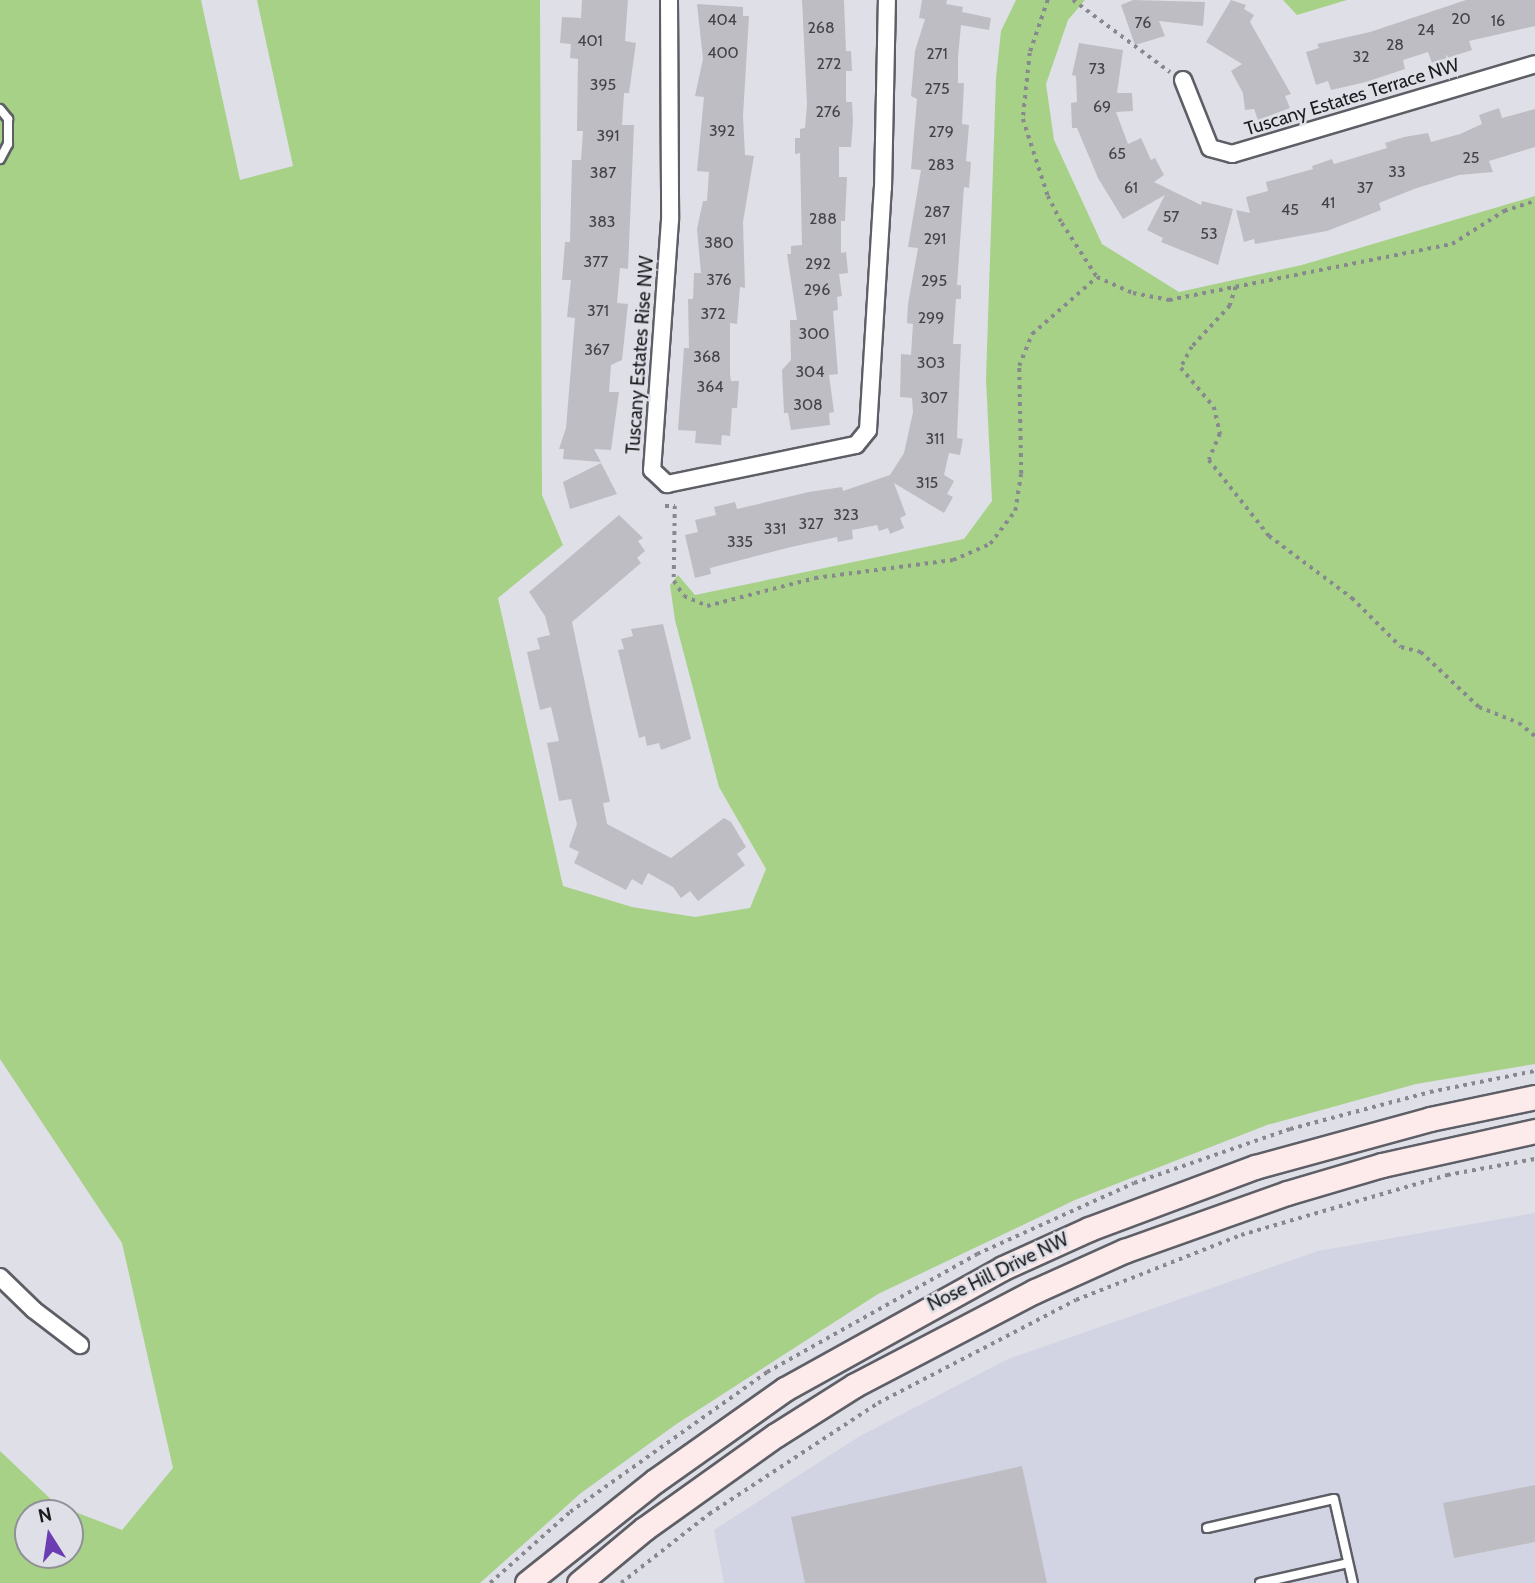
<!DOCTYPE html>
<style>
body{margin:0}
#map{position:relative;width:1535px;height:1583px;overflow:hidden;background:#dedfe7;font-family:Cabin,sans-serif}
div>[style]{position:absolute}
.built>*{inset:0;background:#d2d4e3}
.green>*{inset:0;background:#a7d187}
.building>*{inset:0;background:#bfbdc4}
.path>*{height:3.5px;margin-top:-1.75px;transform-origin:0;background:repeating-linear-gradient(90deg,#88898f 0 3.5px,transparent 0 8.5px)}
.roads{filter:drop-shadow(2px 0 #5e5f66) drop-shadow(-2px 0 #5e5f66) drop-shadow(0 2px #5e5f66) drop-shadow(0 -2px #5e5f66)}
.lane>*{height:8px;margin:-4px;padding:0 4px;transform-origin:4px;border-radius:4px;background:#fff}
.street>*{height:16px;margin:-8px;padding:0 8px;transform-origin:8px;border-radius:8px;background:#fff}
.secondary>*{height:23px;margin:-11.5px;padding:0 11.5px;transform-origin:11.5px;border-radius:11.5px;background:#fdebec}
span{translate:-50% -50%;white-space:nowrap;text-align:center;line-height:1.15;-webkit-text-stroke:5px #dedfe7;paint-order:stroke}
.number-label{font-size:16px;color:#444448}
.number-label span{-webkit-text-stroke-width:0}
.street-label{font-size:19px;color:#1b1b1e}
.north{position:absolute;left:14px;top:1499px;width:70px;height:70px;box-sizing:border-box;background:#dedfe7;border:2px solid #909197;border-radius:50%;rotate:348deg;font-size:19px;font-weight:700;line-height:28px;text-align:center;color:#1b1b1e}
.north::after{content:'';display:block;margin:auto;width:24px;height:32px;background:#6c3cb3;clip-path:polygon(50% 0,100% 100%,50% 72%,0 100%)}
</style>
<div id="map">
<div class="built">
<div style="clip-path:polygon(1535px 1213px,1535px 1583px,724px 1583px,714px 1530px,860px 1436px,1008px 1359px,1318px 1251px)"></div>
</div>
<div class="green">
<div style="clip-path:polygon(evenodd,0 0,201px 0,240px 180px,293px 166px,257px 0,540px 0,542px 495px,563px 545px,498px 598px,563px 886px,632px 907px,695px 917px,750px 908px,766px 869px,719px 787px,675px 620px,670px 585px,678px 575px,695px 595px,964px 539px,992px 501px,986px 379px,996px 78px,1001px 31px,1016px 0,1085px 0,1068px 20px,1046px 84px,1054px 140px,1102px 244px,1179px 292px,1302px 265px,1535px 196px,1535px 1064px,1416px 1084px,1267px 1125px,1075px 1200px,878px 1294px,675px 1425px,581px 1493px,480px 1583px,0 1583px,0 1451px,57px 1505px,122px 1530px,173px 1468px,122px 1243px,0 1059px,0 0,28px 1513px,70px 1513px,70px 1555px,28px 1555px,28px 1513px)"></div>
<div style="clip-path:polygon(1283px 0,1347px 0,1297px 15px)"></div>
</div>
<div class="building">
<div style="clip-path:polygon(582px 0,628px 0,625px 41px,636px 43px,629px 93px,624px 93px,622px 125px,634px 125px,628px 269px,620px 268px,617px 303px,628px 304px,622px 360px,611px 365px,609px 392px,619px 392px,611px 450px,594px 449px,601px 462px,563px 459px,564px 449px,559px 449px,566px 428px,575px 318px,567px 317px,571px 280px,562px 280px,565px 242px,570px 242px,572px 160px,581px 160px,583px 131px,577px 131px,578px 59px,570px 58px,571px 44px,560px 43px,562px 17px,581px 18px)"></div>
<div style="clip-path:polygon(802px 0,844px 0,846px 51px,851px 51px,852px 71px,846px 71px,846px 102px,852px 102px,853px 122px,851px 147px,839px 147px,839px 177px,847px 177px,845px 221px,841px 221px,841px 253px,846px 252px,848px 273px,839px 274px,842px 296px,837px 297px,838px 310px,833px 311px,838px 374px,829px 375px,834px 412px,829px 413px,830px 425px,791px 430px,788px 413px,784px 413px,782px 370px,791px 360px,790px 320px,797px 320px,787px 254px,791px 254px,791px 246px,802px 245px,800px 153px,795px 154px,795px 138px,800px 138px,800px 129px,805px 128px,807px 104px)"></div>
<div style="clip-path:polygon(922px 0,947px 0,946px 4px,963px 7px,962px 12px,991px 18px,989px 30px,961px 25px,958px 57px,958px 83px,964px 83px,962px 124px,969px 125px,966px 161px,971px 162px,969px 188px,964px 187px,957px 285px,961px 285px,961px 299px,956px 299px,953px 344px,961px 344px,957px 438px,963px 439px,960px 455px,949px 453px,944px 475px,954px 481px,947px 494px,953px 497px,944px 513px,894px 483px,906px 515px,900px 518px,904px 528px,890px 534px,888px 528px,879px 531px,877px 525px,852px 530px,853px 539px,838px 542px,837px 537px,791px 547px,710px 568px,711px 574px,695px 578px,685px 535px,698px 532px,695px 520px,716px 515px,714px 507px,735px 502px,737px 509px,809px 492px,842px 487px,843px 491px,890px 475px,904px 453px,913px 412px,912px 398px,900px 397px,901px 354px,911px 355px,913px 324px,907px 323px,908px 304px,918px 248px,908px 247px,921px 170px,911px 169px,917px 99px,911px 96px,915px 51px,925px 19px,919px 18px)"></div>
<div style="clip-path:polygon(1133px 0,1205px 2px,1203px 26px,1159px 21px,1165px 36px,1135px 45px,1121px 5px)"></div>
<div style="clip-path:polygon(1231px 0,1246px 5px,1244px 9px,1254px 15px,1250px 22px,1291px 94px,1285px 96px,1290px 108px,1258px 120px,1254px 109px,1245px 110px,1243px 93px,1231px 71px,1242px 64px,1206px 42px)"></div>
<div style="clip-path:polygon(1466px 0,1535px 0,1535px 26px,1469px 41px,1472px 50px,1432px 63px,1428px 52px,1403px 60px,1405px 69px,1366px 82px,1331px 90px,1328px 81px,1316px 85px,1306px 52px,1319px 48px,1317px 44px,1370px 32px)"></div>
<div style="clip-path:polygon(697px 4px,743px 7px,743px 16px,749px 16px,743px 116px,745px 155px,754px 156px,743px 222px,745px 288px,740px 287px,737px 324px,730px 323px,730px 375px,731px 381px,739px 381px,737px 408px,732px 408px,730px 436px,722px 435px,721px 445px,695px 443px,696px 431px,678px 430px,684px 348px,689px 348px,688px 299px,693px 299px,694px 273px,701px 273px,697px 229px,703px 201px,707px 201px,709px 172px,697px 171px,704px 97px,695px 96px,703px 59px)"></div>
<div style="clip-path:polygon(1079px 43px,1123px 50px,1117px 93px,1132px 93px,1133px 111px,1116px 112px,1128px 144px,1141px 138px,1151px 160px,1155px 158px,1164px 175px,1154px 182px,1201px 205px,1202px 201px,1233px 209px,1218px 265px,1161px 242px,1163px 238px,1147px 230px,1165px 195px,1123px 219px,1098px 178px,1077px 128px,1072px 128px,1071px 103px,1077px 102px,1076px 76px,1072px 75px)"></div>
<div style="clip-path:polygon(1499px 108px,1502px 118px,1535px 109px,1535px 147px,1489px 161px,1493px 172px,1459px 175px,1414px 189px,1379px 203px,1381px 210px,1327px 231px,1255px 244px,1254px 239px,1244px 242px,1236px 210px,1250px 213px,1246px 197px,1268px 191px,1266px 182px,1313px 169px,1312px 166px,1332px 159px,1334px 164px,1387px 148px,1385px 143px,1404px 137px,1428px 133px,1431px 142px,1460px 134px,1482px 124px,1479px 115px)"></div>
<div style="clip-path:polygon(601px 463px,617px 494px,570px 509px,563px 482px)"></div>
<div style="clip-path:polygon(619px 515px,643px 538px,638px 541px,645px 551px,637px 558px,641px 563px,572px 622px,610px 802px,603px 803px,607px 824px,671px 858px,724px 818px,731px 822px,746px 847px,737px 854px,745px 865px,698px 901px,690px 891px,681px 898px,673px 887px,648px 873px,642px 885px,632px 879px,626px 890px,574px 863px,579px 852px,569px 847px,577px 824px,571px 799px,559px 801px,547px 743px,559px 741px,551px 707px,540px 710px,527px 652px,540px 649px,537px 638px,550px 635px,545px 616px,529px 592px)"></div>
<div style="clip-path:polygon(663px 624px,691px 739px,661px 750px,659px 743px,647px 746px,645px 736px,639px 738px,618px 650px,624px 649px,621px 639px,633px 636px,631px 629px)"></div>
<div style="clip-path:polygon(1022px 1466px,1047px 1583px,805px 1583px,791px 1517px)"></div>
<div style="clip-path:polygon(1535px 1485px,1535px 1542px,1454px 1558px,1443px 1503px)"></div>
</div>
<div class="path">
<div style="left:1048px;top:0;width:56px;rotate:108.8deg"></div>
<div style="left:1030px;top:53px;width:66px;rotate:96.1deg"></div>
<div style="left:1023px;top:119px;width:81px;rotate:72deg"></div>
<div style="left:1048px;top:196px;width:30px;rotate:63deg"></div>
<div style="left:1062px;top:223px;width:64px;rotate:57.1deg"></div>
<div style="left:1097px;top:277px;width:39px;rotate:24deg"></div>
<div style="left:1133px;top:293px;width:37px;rotate:11deg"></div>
<div style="left:1169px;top:300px;width:288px;rotate:-11.2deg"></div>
<div style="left:1452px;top:244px;width:62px;rotate:-32.4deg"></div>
<div style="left:1504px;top:211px;width:33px;rotate:-18deg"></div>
<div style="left:1073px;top:0;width:121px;rotate:36.6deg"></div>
<div style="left:1236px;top:287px;width:20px;rotate:108deg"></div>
<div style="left:1230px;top:306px;width:56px;rotate:132.8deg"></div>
<div style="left:1192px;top:347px;width:24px;rotate:118deg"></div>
<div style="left:1181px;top:368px;width:51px;rotate:49.8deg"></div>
<div style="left:1214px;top:407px;width:28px;rotate:77deg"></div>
<div style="left:1220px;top:434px;width:28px;rotate:113deg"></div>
<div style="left:1209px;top:460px;width:97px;rotate:51.7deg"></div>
<div style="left:1269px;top:536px;width:104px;rotate:36.8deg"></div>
<div style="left:1352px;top:598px;width:69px;rotate:45deg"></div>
<div style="left:1401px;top:647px;width:21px;rotate:14deg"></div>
<div style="left:1421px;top:652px;width:80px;rotate:43.5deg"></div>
<div style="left:1479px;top:707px;width:43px;rotate:21.8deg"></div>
<div style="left:1519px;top:723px;width:21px;rotate:39deg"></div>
<div style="left:665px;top:506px;width:10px"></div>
<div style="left:675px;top:506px;width:75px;rotate:90.8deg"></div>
<div style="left:674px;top:581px;width:18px;rotate:56deg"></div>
<div style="left:684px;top:596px;width:25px;rotate:23deg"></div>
<div style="left:707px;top:606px;width:112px;rotate:-14.5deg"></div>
<div style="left:815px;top:578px;width:139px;rotate:-7.4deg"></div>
<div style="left:953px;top:560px;width:40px;rotate:-23.4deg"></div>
<div style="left:990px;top:544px;width:41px;rotate:-52.9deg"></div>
<div style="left:1015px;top:511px;width:37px;rotate:-81deg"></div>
<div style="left:1021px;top:474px;width:108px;rotate:-91.1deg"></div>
<div style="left:1019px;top:366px;width:35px;rotate:-68deg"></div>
<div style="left:1032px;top:334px;width:86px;rotate:-41.2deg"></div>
<div style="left:490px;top:1583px;width:107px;rotate:-41.6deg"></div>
<div style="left:570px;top:1512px;width:242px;rotate:-35.4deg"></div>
<div style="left:767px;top:1372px;width:241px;rotate:-29.3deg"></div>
<div style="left:977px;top:1254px;width:172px;rotate:-24.3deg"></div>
<div style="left:1134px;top:1183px;width:165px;rotate:-19.1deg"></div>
<div style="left:1290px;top:1129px;width:145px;rotate:-14.8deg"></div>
<div style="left:1430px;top:1092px;width:107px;rotate:-11.3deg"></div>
<div style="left:621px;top:1583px;width:112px;rotate:-38.1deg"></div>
<div style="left:709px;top:1514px;width:202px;rotate:-33.3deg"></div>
<div style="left:878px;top:1403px;width:223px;rotate:-27.5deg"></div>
<div style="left:1076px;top:1300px;width:177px;rotate:-21.5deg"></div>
<div style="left:1241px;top:1235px;width:215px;rotate:-16.2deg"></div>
<div style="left:1447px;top:1175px;width:89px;rotate:-10.3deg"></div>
</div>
<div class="roads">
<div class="lane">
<div style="left:0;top:109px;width:13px;rotate:51deg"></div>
<div style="left:8px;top:119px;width:25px;rotate:90deg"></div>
<div style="left:8px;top:144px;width:17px;rotate:118deg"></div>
<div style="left:1207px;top:1528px;width:130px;rotate:-12.9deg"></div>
<div style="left:1334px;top:1499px;width:86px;rotate:77.3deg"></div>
<div style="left:1260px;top:1583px;width:90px;rotate:-12.8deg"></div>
</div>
<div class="street">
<div style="left:669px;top:0;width:220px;rotate:89.7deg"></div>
<div style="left:670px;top:220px;width:251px;rotate:94.1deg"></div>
<div style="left:652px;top:470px;width:21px;rotate:43deg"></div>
<div style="left:667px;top:484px;width:193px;rotate:-11.7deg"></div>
<div style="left:856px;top:445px;width:19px;rotate:-51deg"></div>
<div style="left:868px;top:430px;width:242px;rotate:-86.5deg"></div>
<div style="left:883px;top:188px;width:188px;rotate:-88.8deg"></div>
<div style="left:1183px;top:80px;width:73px;rotate:68.3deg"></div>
<div style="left:1210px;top:148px;width:23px;rotate:15deg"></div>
<div style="left:1232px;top:154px;width:316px;rotate:-16.5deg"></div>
<div style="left:0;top:1277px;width:47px;rotate:44.1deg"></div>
<div style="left:34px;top:1310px;width:58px;rotate:37.3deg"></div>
</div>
<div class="secondary">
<div style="left:527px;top:1583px;width:164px;rotate:-38.6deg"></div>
<div style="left:655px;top:1481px;width:159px;rotate:-35.3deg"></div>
<div style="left:785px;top:1389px;width:249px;rotate:-29deg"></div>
<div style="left:1003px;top:1268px;width:94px;rotate:-24.4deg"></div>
<div style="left:1089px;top:1229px;width:177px;rotate:-20.5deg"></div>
<div style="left:1255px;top:1167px;width:181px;rotate:-15.3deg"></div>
<div style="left:1430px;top:1119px;width:107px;rotate:-11.8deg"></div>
<div style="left:579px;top:1583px;width:85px;rotate:-39.7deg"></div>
<div style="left:644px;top:1529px;width:162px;rotate:-35.5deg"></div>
<div style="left:776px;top:1435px;width:93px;rotate:-32.3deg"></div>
<div style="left:855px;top:1385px;width:203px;rotate:-27.6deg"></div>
<div style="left:1035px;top:1291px;width:98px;rotate:-24.2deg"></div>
<div style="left:1124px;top:1251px;width:173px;rotate:-19.6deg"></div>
<div style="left:1287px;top:1193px;width:99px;rotate:-16.4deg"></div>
<div style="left:1382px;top:1165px;width:157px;rotate:-12.5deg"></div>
</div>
</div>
<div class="number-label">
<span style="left:1461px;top:19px">20</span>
<span style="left:722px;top:20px">404</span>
<span style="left:1498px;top:21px">16</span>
<span style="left:1143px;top:23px">76</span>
<span style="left:821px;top:28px">268</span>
<span style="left:1426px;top:30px">24</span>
<span style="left:590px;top:41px">401</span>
<span style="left:1395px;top:45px">28</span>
<span style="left:723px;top:53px">400</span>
<span style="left:937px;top:54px">271</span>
<span style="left:1361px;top:57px">32</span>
<span style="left:829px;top:64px">272</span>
<span style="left:1097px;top:69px">73</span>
<span style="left:603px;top:85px">395</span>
<span style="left:937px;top:89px">275</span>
<span style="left:1102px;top:107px">69</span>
<span style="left:828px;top:112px">276</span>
<span style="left:722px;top:131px">392</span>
<span style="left:941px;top:132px">279</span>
<span style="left:608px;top:136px">391</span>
<span style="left:1117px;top:154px">65</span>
<span style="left:1471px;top:158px">25</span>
<span style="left:941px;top:165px">283</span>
<span style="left:1397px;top:172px">33</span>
<span style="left:603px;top:173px">387</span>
<span style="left:1131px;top:188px">61</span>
<span style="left:1365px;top:188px">37</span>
<span style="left:1328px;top:203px">41</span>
<span style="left:1290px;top:210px">45</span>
<span style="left:937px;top:212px">287</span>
<span style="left:1171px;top:217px">57</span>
<span style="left:823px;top:219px">288</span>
<span style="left:602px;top:222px">383</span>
<span style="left:1209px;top:234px">53</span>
<span style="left:935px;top:239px">291</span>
<span style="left:719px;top:243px">380</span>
<span style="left:596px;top:262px">377</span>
<span style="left:818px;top:264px">292</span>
<span style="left:719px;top:280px">376</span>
<span style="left:934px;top:281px">295</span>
<span style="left:817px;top:290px">296</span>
<span style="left:598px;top:311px">371</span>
<span style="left:713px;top:314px">372</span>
<span style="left:931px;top:318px">299</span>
<span style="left:814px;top:334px">300</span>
<span style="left:597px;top:350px">367</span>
<span style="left:707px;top:357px">368</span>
<span style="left:931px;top:363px">303</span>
<span style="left:810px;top:372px">304</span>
<span style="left:710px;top:387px">364</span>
<span style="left:934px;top:398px">307</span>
<span style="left:808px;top:405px">308</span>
<span style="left:935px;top:439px">311</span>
<span style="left:927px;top:483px">315</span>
<span style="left:846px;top:515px">323</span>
<span style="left:811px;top:524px">327</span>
<span style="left:775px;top:529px">331</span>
<span style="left:740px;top:542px">335</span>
</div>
<div class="street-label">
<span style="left:1352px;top:97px;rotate:-17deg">Tuscany Estates Terrace NW</span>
<span style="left:640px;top:355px;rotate:-86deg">Tuscany Estates Rise NW</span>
<span style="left:998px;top:1272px;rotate:-26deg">Nose Hill Drive NW</span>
</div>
<div class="north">N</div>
</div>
